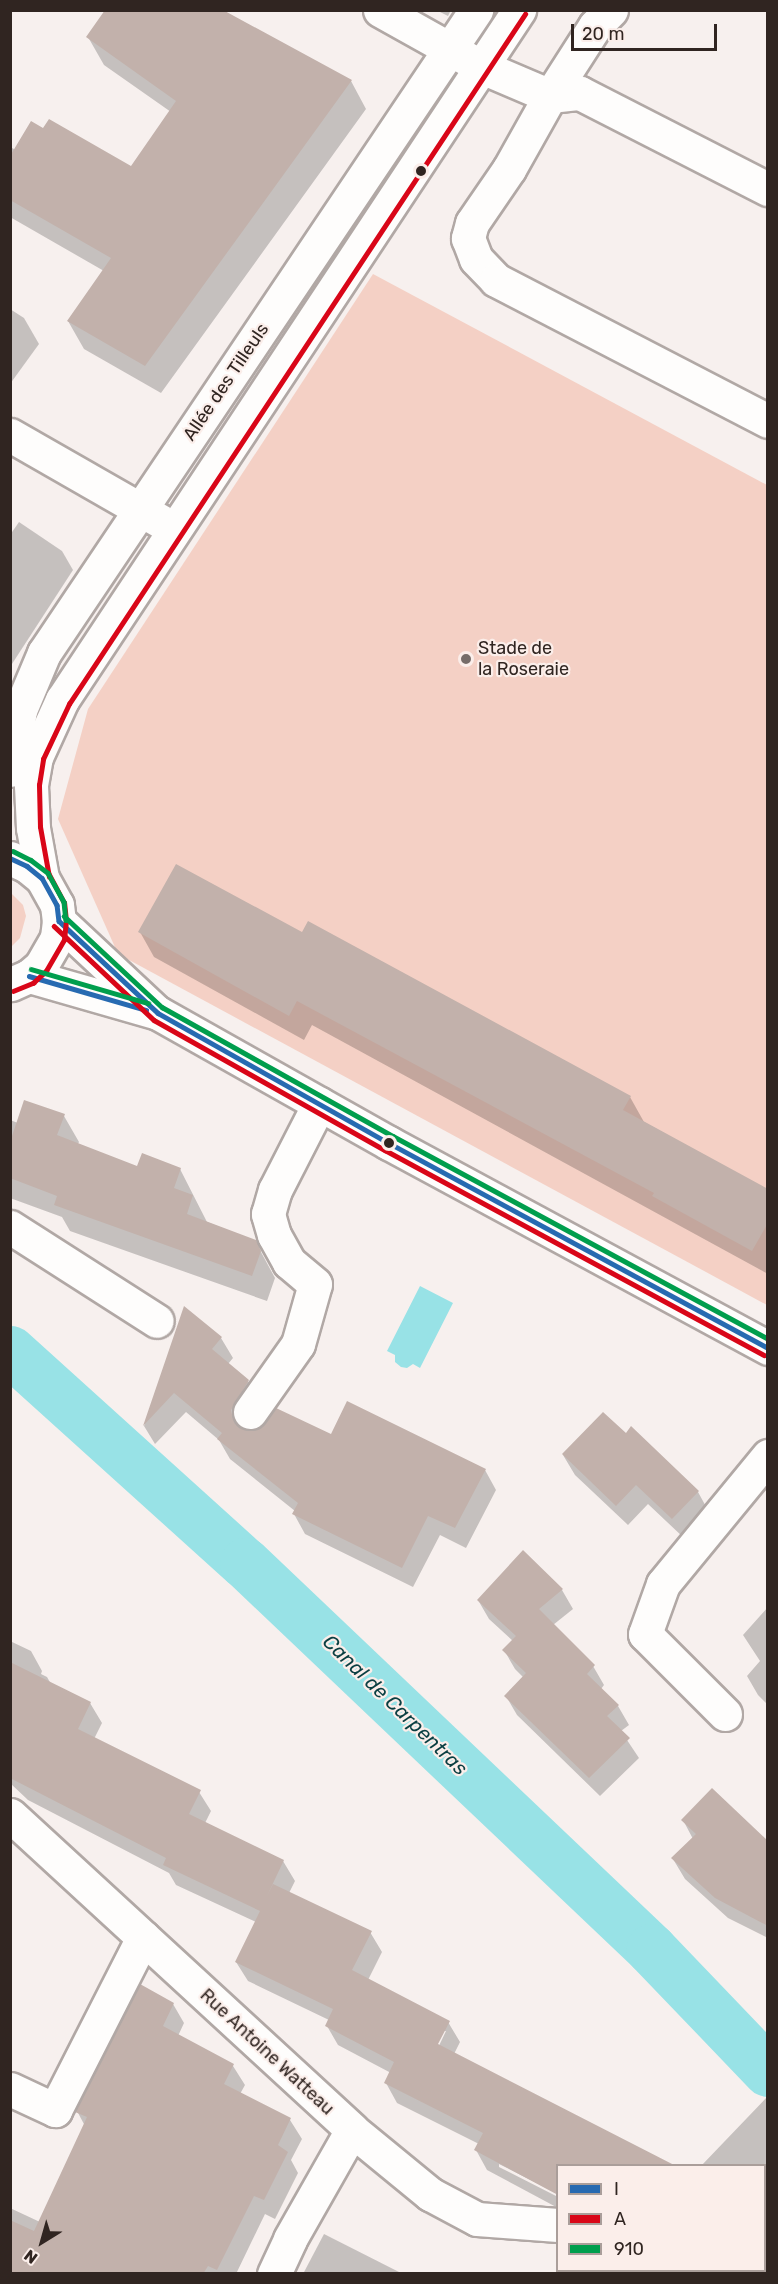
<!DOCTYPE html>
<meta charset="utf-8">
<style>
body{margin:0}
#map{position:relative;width:778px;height:2284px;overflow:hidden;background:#f7f0ee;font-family:Rubik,sans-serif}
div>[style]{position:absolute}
.green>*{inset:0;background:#f4d0c5}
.water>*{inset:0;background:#98e2e6}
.shadow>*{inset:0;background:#0003}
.canal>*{height:51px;margin:-25.5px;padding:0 25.5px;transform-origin:25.5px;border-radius:25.5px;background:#98e2e6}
.building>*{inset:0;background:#c2b1ab}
.roads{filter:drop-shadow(2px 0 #b1a8a5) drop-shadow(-2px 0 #b1a8a5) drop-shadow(0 2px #b1a8a5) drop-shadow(0 -2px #b1a8a5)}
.minor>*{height:33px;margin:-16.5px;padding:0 16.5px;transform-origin:16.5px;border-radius:16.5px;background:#fefdfc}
.major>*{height:33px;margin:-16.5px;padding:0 16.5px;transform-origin:16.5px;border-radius:16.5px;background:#fefdfc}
.bus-1>*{height:4.5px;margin:-2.25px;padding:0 2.25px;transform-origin:2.25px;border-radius:2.25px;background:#276ab1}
.bus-2>*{height:4.5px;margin:-2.25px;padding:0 2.25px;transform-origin:2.25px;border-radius:2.25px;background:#d90618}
.bus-3>*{height:4.5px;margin:-2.25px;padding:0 2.25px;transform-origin:2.25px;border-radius:2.25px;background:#009e4d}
.dots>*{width:16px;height:16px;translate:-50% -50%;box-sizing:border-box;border:3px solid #fbeeea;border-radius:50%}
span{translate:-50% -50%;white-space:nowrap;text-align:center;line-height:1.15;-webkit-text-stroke:4.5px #fbeeea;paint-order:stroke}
.street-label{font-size:18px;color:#302521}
.poi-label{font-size:18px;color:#302521}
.left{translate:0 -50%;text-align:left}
.water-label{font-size:20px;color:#0a3f42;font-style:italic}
.frame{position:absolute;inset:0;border:12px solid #302521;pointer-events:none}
.legend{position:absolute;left:556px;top:2164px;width:210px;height:108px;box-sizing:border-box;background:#fbeeea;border:2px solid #aa9e9a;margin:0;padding:8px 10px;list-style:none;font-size:18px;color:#302521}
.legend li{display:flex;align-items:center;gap:12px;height:30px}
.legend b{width:30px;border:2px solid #aa9e9a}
.north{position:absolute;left:12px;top:2212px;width:60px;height:60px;-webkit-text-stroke:4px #fbeeea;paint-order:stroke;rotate:217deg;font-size:16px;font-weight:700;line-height:24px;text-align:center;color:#302521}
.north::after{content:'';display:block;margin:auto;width:21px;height:27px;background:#302521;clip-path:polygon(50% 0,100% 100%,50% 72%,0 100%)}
.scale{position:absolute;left:571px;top:24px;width:146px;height:27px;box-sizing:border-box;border:3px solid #302521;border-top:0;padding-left:8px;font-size:18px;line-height:21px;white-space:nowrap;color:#302521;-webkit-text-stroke:4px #fbeeea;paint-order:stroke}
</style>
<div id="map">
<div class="green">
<div style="clip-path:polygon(373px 274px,767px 485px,767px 1305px,118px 954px,58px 819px,88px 709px)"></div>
<div style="clip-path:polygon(10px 892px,23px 905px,26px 916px,20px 938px,11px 947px)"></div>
</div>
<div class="water">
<div style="clip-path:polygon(420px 1286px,453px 1303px,420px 1368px,413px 1364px,407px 1368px,401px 1367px,395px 1362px,395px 1355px,387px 1351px)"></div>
</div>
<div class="shadow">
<div style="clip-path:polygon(436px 10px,451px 10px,448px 16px)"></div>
<div style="clip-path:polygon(88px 37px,351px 81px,366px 109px,161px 393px,84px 349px,68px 321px,104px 271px,10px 217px,10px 147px,16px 150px,44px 130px,132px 168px,171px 112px,104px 65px)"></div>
<div style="clip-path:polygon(10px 309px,24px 318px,39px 344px,10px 384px)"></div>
<div style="clip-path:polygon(19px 522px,62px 551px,73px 570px,10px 667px,10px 535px)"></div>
<div style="clip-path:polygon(140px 932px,302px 934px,630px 1097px,644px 1122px,768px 1191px,768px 1274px,312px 1025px,304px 1040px,154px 957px)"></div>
<div style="clip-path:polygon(64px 1116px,79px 1142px,78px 1144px,138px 1168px,180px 1169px,207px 1222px,255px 1241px,275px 1278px,267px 1301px,70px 1231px,62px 1217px,10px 1198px,10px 1120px,18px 1123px)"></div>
<div style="clip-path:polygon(185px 1308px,221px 1338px,233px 1358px,228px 1364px,248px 1381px,260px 1402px,242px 1430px,331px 1436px,485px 1470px,496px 1490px,466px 1548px,440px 1535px,413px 1587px,305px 1534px,294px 1514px,295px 1511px,230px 1459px,219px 1440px,186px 1412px,155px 1444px,144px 1426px)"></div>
<div style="clip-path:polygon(563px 1455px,698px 1492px,709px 1512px,684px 1538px,648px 1504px,628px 1525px,575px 1475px)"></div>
<div style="clip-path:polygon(523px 1553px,562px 1590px,573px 1609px,553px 1625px,593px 1666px,604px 1685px,601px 1689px,618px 1706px,629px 1725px,621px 1731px,639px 1758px,600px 1796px,517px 1715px,506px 1696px,524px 1678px,515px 1669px,504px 1650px,513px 1641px,489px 1619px,478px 1600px)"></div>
<div style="clip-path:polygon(768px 1607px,768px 1705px,758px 1695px,747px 1676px,760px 1661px,743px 1635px)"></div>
<div style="clip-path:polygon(evenodd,10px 1641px,31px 1651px,42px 1671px,41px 1674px,47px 1677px,51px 1684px,90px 1703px,102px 1723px,94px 1739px,199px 1792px,211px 1811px,205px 1823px,283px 1861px,295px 1881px,289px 1893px,370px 1932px,382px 1952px,368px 1980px,448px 2022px,460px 2042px,454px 2054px,558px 2166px,558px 2194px,499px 2164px,499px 2167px,558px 2197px,558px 2208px,487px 2170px,476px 2150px,479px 2144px,397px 2103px,386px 2083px,391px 2073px,338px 2045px,327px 2026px,329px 2020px,248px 1981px,236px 1962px,256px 1922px,176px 1885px,169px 1873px,28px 1800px,10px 1783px,10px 1641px,443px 2031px,446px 2031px,436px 2052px,434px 2050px,443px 2031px)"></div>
<div style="clip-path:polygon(683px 1820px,768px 1843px,768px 1938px,728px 1918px,685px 1879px,673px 1859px,693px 1839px)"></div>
<div style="clip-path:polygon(173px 2004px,184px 2023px,178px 2036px,233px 2066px,245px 2085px,240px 2094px,290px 2120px,302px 2139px,291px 2160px,298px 2173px,275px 2219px,265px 2214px,236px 2274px,10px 2274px,10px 2208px,40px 2222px,85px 2126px,77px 2111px)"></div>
<div style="clip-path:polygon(768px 2096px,768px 2178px,764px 2184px,764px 2166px,701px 2166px)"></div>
<div style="clip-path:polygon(324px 2234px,403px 2274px,303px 2274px)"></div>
<div style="clip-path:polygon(658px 2270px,721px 2270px,719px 2274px,663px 2274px)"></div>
</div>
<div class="canal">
<div style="left:10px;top:1351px;width:316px;rotate:42.1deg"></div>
<div style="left:245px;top:1563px;width:560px;rotate:43.55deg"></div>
<div style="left:651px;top:1949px;width:169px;rotate:46.2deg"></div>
</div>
<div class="building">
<div style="clip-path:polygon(105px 10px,223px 10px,352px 80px,145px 366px,67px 321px,111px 258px,10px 200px,10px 156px,31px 121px,43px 128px,49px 119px,131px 166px,176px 101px,86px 37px)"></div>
<div style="clip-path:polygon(176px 864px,302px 932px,308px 921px,631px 1096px,623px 1110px,768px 1189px,768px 1223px,752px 1251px,652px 1196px,654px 1193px,297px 1001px,289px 1016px,138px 932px)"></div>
<div style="clip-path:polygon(24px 1100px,65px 1114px,57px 1135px,137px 1166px,142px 1153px,181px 1168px,174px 1188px,193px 1195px,187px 1214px,256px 1240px,261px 1251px,252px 1276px,54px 1205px,57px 1196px,10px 1178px,10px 1142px)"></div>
<div style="clip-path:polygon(184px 1306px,222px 1337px,212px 1349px,249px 1380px,231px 1410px,233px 1419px,240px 1428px,249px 1431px,258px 1429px,276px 1408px,331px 1434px,347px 1401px,486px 1469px,455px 1528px,428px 1516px,402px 1568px,292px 1514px,298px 1503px,217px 1439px,222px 1433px,174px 1393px,143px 1426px)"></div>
<div style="clip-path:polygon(603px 1412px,626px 1433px,631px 1426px,699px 1491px,672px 1519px,636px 1485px,616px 1506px,562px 1454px)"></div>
<div style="clip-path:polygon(523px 1550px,563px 1589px,539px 1609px,595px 1665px,587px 1674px,619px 1705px,607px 1716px,630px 1738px,589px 1778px,504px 1696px,526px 1673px,502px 1650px,516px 1636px,477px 1600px)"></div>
<div style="clip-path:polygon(10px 1662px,91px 1702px,78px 1729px,201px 1790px,189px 1814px,284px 1860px,267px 1896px,273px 1884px,372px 1931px,352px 1970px,450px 2021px,438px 2044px,676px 2166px,558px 2166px,558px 2195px,474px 2150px,483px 2133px,384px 2083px,394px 2062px,325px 2026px,333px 2009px,235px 1962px,260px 1911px,163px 1865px,166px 1858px,10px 1778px)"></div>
<div style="clip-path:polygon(712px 1788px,768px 1841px,768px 1926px,715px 1898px,671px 1858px,696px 1834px,681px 1820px)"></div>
<div style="clip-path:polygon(140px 1984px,174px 2003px,163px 2026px,234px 2064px,224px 2084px,291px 2118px,278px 2145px,288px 2152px,264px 2200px,254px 2196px,217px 2270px,208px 2266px,203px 2274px,10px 2274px,10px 2220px,34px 2231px,87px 2117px,75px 2112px)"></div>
</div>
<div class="roads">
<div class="minor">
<div style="left:380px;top:10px;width:117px;rotate:29.2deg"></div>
<div style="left:482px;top:67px;width:74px;rotate:23.1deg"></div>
<div style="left:550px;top:96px;width:30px;rotate:-6deg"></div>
<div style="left:580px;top:93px;width:211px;rotate:27.1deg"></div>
<div style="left:611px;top:10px;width:23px;rotate:135deg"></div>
<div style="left:595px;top:26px;width:83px;rotate:122.7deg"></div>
<div style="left:550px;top:96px;width:84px;rotate:119.3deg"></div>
<div style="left:509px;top:169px;width:65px;rotate:124.4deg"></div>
<div style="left:472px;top:223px;width:16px;rotate:105deg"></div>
<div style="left:468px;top:238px;width:22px;rotate:69deg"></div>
<div style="left:476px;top:259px;width:29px;rotate:46deg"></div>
<div style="left:496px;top:280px;width:306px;rotate:27.4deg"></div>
<div style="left:10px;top:435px;width:173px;rotate:29.8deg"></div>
<div style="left:10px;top:770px;width:61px;rotate:-80.5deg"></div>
<div style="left:20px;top:710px;width:62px;rotate:-67.2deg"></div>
<div style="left:44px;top:653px;width:775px;rotate:-56.1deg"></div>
<div style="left:42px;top:878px;width:51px;rotate:-100.2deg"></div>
<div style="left:33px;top:828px;width:43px;rotate:-92.7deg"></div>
<div style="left:31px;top:785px;width:28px;rotate:-80deg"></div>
<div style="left:36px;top:757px;width:63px;rotate:-65.5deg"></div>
<div style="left:62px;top:700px;width:828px;rotate:-56.48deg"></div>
<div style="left:10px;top:1227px;width:174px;rotate:32.6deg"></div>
<div style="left:250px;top:1412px;width:83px;rotate:-54.8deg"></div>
<div style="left:298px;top:1344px;width:62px;rotate:-74.2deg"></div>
<div style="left:315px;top:1284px;width:34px;rotate:-140deg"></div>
<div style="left:289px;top:1262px;width:31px;rotate:-119deg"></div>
<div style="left:274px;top:1235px;width:22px;rotate:-106deg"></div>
<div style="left:268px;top:1214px;width:25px;rotate:-74deg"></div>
<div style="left:275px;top:1190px;width:97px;rotate:-62.9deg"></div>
<div style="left:725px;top:1714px;width:113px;rotate:-135deg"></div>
<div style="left:645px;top:1634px;width:53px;rotate:-70.2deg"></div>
<div style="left:663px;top:1584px;width:166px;rotate:-50.6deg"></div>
<div style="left:10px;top:1815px;width:465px;rotate:42.6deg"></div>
<div style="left:352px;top:2130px;width:101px;rotate:39.4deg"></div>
<div style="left:430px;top:2194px;width:53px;rotate:28deg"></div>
<div style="left:477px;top:2219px;width:81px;rotate:4.2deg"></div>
<div style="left:10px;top:2089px;width:50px;rotate:25deg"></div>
<div style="left:55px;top:2110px;width:194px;rotate:-63deg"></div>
<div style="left:274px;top:2274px;width:38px;rotate:-65deg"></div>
<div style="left:290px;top:2239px;width:125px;rotate:-60.4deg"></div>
</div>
<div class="major">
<div style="left:10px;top:858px;width:19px;rotate:25deg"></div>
<div style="left:27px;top:866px;width:19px;rotate:39deg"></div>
<div style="left:42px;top:878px;width:31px;rotate:61deg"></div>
<div style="left:57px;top:905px;width:16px;rotate:83deg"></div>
<div style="left:59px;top:921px;width:17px;rotate:97deg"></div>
<div style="left:57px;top:938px;width:32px;rotate:120deg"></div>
<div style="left:41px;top:966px;width:16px;rotate:140deg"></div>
<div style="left:29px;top:976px;width:20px;rotate:156deg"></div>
<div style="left:59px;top:921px;width:130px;rotate:43.1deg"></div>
<div style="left:29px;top:976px;width:134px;rotate:16deg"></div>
<div style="left:158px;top:1013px;width:265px;rotate:29.4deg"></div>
<div style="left:389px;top:1143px;width:431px;rotate:28.4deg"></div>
</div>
</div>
<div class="bus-1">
<div style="left:10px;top:858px;width:19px;rotate:25deg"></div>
<div style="left:27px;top:866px;width:19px;rotate:39deg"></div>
<div style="left:42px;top:878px;width:31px;rotate:61deg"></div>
<div style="left:57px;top:905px;width:16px;rotate:83deg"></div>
<div style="left:59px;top:921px;width:135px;rotate:42.9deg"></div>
<div style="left:158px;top:1013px;width:265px;rotate:29.4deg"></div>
<div style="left:389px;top:1143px;width:431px;rotate:28.4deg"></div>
<div style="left:29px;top:976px;width:122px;rotate:16.2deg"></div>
</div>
<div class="bus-2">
<div style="left:49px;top:877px;width:51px;rotate:-100.2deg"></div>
<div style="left:40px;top:827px;width:42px;rotate:-91.4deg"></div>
<div style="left:39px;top:785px;width:26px;rotate:-81deg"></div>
<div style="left:43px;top:759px;width:61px;rotate:-64.7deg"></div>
<div style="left:69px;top:704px;width:827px;rotate:-56.54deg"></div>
<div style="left:54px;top:926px;width:137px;rotate:43.2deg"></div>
<div style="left:154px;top:1020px;width:265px;rotate:29.4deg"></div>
<div style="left:385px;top:1150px;width:431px;rotate:28.4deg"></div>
<div style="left:13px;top:991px;width:22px;rotate:-22deg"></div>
<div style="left:33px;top:983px;width:18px;rotate:-43deg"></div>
<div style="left:46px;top:971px;width:36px;rotate:-60deg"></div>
<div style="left:64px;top:940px;width:19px;rotate:-84deg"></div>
<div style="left:66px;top:921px;width:18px;rotate:-96deg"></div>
<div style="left:64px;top:903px;width:34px;rotate:-118deg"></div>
</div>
<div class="bus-3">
<div style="left:13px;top:851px;width:20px;rotate:27deg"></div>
<div style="left:31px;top:860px;width:21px;rotate:37deg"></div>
<div style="left:48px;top:873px;width:33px;rotate:61deg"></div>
<div style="left:64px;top:902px;width:18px;rotate:84deg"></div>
<div style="left:64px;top:916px;width:134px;rotate:42.9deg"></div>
<div style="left:162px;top:1007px;width:265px;rotate:29.2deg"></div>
<div style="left:393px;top:1136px;width:426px;rotate:28.4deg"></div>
<div style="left:31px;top:969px;width:122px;rotate:16.2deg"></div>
</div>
<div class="dots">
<div style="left:421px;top:171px;background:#302521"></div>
<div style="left:466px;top:659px;background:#766c69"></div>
<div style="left:389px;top:1143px;background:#302521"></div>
</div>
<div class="street-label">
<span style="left:226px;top:382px;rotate:-56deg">Allée des Tilleuls</span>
<span style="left:267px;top:2052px;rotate:43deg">Rue Antoine Watteau</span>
</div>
<div class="poi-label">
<span class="left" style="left:478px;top:659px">Stade de<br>la Roseraie</span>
</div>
<div class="water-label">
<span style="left:395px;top:1705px;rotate:44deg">Canal de Carpentras</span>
</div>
<div class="frame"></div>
<ul class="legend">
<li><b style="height:8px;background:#276ab1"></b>I</li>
<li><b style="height:8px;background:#d90618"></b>A</li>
<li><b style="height:8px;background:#009e4d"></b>910</li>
</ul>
<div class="north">N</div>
<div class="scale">20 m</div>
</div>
